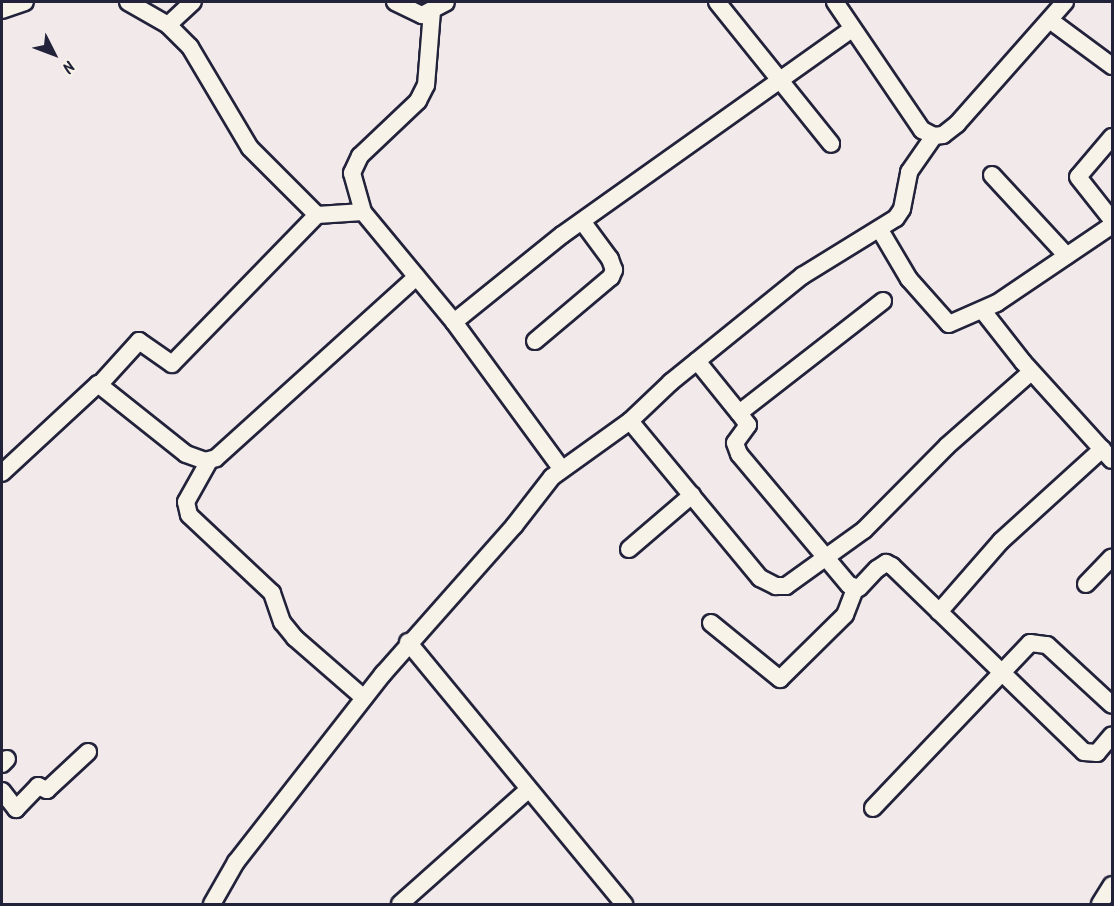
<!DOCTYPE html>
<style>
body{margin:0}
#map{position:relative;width:1114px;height:906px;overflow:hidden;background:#f2e9ea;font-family:Kalam,sans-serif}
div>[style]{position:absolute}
.roads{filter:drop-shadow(2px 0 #22223b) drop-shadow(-2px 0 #22223b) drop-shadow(0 2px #22223b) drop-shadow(0 -2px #22223b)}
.minor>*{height:16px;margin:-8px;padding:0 8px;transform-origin:8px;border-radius:8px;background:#f7f3e8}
span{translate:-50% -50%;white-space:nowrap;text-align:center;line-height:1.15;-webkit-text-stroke:6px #f7f3e8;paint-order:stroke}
.frame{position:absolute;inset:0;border:3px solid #22223b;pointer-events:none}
.north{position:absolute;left:24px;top:24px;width:60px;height:60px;-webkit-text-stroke:4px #f7f3e8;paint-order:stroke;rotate:132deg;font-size:16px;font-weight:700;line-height:24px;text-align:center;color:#22223b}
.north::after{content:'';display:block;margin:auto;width:21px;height:27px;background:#22223b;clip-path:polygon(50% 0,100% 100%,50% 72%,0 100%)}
</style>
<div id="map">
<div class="roads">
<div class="minor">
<div style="left:128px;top:2px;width:46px;rotate:29.9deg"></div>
<div style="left:168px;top:25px;width:31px;rotate:45deg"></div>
<div style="left:190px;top:47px;width:117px;rotate:59.3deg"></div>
<div style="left:250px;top:148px;width:95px;rotate:45deg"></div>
<div style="left:317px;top:215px;width:46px;rotate:-3.7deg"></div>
<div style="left:395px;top:2px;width:30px;rotate:26deg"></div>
<div style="left:422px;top:15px;width:27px;rotate:-28deg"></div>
<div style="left:717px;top:2px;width:182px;rotate:51.2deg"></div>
<div style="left:835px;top:2px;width:155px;rotate:55.8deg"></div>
<div style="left:922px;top:130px;width:13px;rotate:27deg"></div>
<div style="left:934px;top:136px;width:9px;rotate:-6deg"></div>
<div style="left:943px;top:135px;width:18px;rotate:-38deg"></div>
<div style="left:957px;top:124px;width:163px;rotate:-48.5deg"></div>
<div style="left:2px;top:10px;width:24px;rotate:-19deg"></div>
<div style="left:432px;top:11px;width:74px;rotate:94.6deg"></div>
<div style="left:426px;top:85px;width:18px;rotate:117deg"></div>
<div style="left:418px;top:101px;width:80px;rotate:136.5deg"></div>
<div style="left:360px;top:156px;width:19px;rotate:115deg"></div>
<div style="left:352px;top:173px;width:41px;rotate:74.2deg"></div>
<div style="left:363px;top:212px;width:143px;rotate:50.4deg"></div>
<div style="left:454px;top:322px;width:181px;rotate:53.8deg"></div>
<div style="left:1051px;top:21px;width:76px;rotate:36.4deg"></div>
<div style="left:168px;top:25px;width:34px;rotate:-43deg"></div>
<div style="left:1112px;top:137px;width:52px;rotate:130.4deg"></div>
<div style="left:1078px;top:177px;width:55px;rotate:51.7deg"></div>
<div style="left:992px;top:175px;width:110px;rotate:47.2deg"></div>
<div style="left:880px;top:230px;width:57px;rotate:59.4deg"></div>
<div style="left:909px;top:279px;width:60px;rotate:48.4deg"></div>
<div style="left:949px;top:324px;width:52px;rotate:-23.6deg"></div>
<div style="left:997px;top:303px;width:139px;rotate:-34.1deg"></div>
<div style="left:883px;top:301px;width:182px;rotate:142.1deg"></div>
<div style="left:739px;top:413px;width:15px;rotate:53deg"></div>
<div style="left:748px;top:425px;width:22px;rotate:126deg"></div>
<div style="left:735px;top:443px;width:12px;rotate:70deg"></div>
<div style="left:739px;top:454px;width:171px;rotate:50deg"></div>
<div style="left:849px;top:585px;width:10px;rotate:17deg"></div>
<div style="left:859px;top:588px;width:26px;rotate:-47deg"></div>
<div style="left:877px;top:569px;width:11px;rotate:-34deg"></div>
<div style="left:886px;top:563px;width:7px;rotate:27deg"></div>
<div style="left:892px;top:566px;width:267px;rotate:44.1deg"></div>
<div style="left:1084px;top:752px;width:13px;rotate:4deg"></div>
<div style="left:1097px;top:753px;width:23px;rotate:-50deg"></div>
<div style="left:983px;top:311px;width:65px;rotate:51.9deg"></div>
<div style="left:1023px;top:362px;width:132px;rotate:47.8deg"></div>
<div style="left:454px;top:322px;width:139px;rotate:-38.9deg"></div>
<div style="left:562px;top:235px;width:356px;rotate:-35.4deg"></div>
<div style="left:535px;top:341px;width:99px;rotate:-40.1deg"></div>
<div style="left:611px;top:277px;width:8px;rotate:-67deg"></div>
<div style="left:614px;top:270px;width:12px;rotate:-110deg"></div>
<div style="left:610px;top:259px;width:47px;rotate:-126.4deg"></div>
<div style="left:697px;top:361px;width:67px;rotate:51.1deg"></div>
<div style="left:100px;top:384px;width:58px;rotate:-47.8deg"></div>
<div style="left:139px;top:341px;width:40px;rotate:34.9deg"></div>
<div style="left:172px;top:364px;width:208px;rotate:-45.8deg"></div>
<div style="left:630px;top:421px;width:204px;rotate:50.4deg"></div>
<div style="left:760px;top:578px;width:18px;rotate:27deg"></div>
<div style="left:776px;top:586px;width:10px"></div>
<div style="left:786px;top:586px;width:96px;rotate:-35.7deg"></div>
<div style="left:864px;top:530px;width:118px;rotate:-45.3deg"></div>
<div style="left:947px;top:446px;width:112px;rotate:-41.4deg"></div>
<div style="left:209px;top:461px;width:47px;rotate:119.3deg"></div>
<div style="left:186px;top:502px;width:13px;rotate:77deg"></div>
<div style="left:189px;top:515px;width:114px;rotate:43.2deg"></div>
<div style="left:272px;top:593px;width:31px;rotate:71deg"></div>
<div style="left:282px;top:622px;width:21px;rotate:51deg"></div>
<div style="left:295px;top:638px;width:91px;rotate:41deg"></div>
<div style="left:2px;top:473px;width:131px;rotate:-42.8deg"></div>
<div style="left:98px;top:384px;width:112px;rotate:38.5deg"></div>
<div style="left:186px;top:454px;width:20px;rotate:20deg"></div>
<div style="left:205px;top:461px;width:11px;rotate:-15deg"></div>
<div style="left:216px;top:458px;width:270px;rotate:-42.1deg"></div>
<div style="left:629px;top:549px;width:83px;rotate:-40.6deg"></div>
<div style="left:1086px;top:584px;width:37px;rotate:-46deg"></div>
<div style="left:939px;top:612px;width:94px;rotate:-48.9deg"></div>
<div style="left:1001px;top:541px;width:137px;rotate:-42.3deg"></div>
<div style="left:711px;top:623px;width:89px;rotate:39.1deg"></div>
<div style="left:780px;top:679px;width:91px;rotate:-44.6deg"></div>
<div style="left:845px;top:615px;width:28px;rotate:-69deg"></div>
<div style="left:408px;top:642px;width:340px;rotate:50.5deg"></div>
<div style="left:2px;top:764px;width:7px;rotate:-45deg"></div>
<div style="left:2px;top:791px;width:23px;rotate:52deg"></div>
<div style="left:16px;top:809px;width:32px;rotate:-46deg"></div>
<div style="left:38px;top:786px;width:10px;rotate:24deg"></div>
<div style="left:47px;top:790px;width:56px;rotate:-42.8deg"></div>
<div style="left:873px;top:808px;width:228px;rotate:-46.4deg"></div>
<div style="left:1030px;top:643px;width:17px;rotate:7deg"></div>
<div style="left:1047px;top:645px;width:88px;rotate:42.7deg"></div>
<div style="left:212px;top:904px;width:48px;rotate:-60.3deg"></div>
<div style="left:236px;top:862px;width:239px;rotate:-52deg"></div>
<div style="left:383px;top:674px;width:198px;rotate:-48.5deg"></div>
<div style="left:514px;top:526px;width:62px;rotate:-52.2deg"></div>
<div style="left:552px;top:477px;width:96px;rotate:-35.7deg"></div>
<div style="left:630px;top:421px;width:57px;rotate:-43.6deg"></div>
<div style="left:671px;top:382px;width:169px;rotate:-39deg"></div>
<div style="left:802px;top:276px;width:110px;rotate:-31.7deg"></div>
<div style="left:896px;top:218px;width:11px;rotate:-56deg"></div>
<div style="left:902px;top:209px;width:38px;rotate:-79deg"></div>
<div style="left:909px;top:172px;width:44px;rotate:-55.2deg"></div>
<div style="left:400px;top:904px;width:170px;rotate:-41.7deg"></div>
<div style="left:1100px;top:904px;width:22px;rotate:-58deg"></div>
</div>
</div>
<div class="frame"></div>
<div class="north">N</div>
</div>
